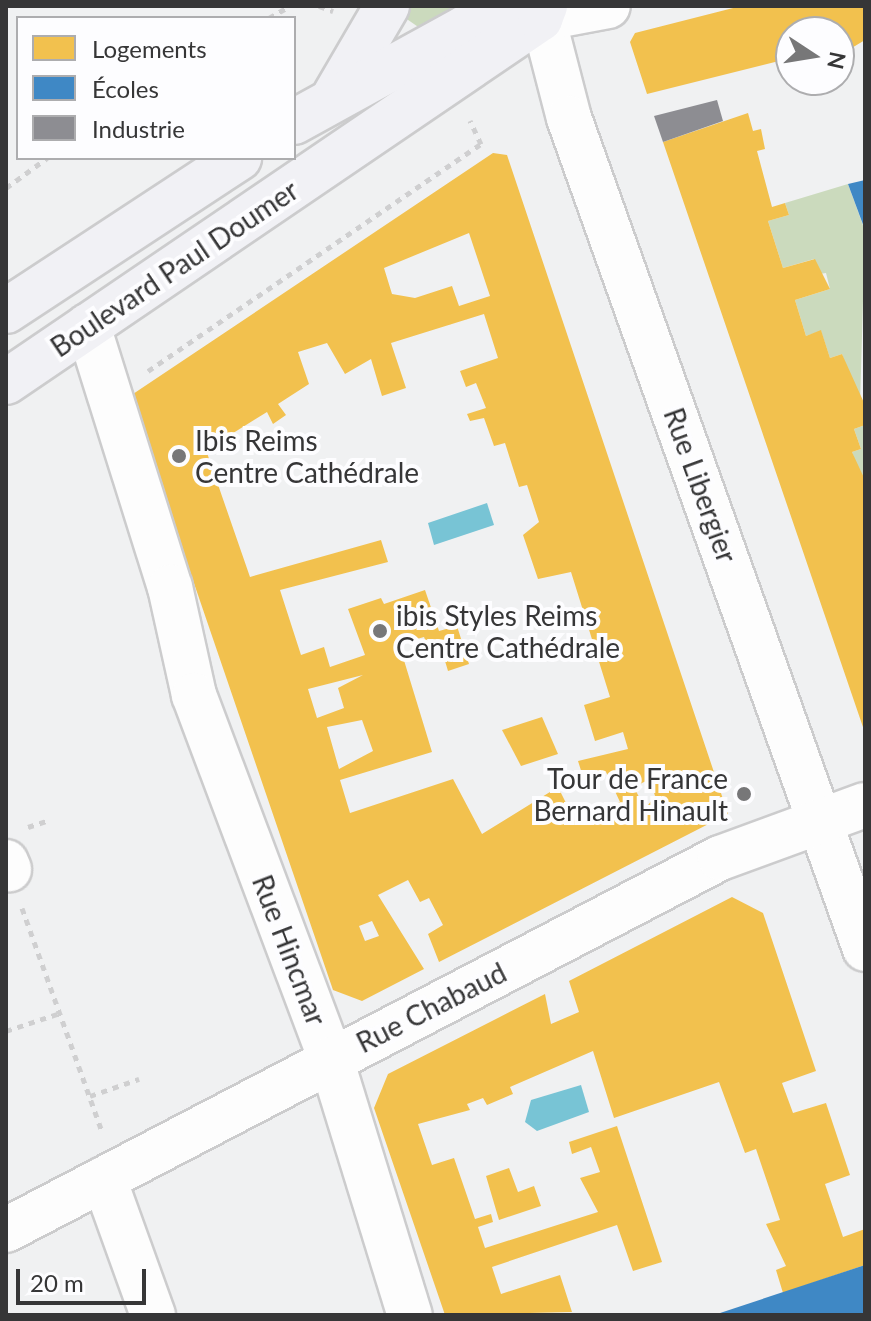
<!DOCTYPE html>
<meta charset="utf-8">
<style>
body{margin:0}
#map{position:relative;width:871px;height:1321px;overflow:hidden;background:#f0f1f2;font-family:Lato,sans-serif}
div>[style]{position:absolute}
.green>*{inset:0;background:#cbdabd}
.water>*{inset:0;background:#78c4d5}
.homes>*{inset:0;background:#f2c14e}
.schools>*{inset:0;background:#3f88c5}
.industry>*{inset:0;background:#8d8d92}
.path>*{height:5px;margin-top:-2.5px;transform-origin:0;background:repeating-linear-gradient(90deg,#cfcfd0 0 6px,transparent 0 12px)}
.roads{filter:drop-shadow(2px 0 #cccccd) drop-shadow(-2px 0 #cccccd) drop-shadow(0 2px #cccccd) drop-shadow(0 -2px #cccccd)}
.minor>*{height:44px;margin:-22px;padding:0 22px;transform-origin:22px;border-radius:22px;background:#fdfdfd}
.major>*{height:44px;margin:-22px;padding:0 22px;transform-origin:22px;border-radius:22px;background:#f1f1f5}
.dots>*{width:22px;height:22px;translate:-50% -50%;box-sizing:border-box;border:4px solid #fdfdff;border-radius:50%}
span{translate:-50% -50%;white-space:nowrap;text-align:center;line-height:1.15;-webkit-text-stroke:8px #fdfdff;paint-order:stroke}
.street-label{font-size:28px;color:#363637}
.poi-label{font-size:28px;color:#363637}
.left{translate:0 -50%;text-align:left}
.right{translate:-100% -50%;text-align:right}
.frame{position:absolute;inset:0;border:8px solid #363637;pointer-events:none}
.legend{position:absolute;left:16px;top:16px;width:280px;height:144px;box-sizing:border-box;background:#fdfdff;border:2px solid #adadaf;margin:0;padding:10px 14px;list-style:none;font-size:24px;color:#363637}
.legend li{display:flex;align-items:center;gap:16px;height:40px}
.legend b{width:40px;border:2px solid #adadaf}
.north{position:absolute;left:775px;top:16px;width:80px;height:80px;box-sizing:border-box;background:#fdfdff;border:2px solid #adadaf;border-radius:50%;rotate:102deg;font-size:22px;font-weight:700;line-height:32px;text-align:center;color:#363637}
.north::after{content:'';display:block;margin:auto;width:28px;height:36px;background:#777778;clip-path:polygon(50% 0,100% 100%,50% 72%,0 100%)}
.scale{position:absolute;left:16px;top:1269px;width:130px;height:36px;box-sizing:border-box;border:4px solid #363637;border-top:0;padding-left:10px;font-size:24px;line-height:28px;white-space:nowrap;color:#363637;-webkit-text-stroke:6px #fdfdff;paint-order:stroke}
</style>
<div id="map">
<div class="green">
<div style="clip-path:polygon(406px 6px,459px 6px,424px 31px,401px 15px)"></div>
<div style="clip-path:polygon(848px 184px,865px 231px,860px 406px,842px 354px,830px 358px,821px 331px,806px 336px,795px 300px,830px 289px,826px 273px,819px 274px,814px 259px,783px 268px,768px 221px,789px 215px,785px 203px)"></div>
<div style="clip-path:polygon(865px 425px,865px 480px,862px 481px,852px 452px,861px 449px,854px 429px)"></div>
</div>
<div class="water">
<div style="clip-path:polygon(487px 503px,494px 525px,434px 545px,428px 523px)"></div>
<div style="clip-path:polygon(581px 1085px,589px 1112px,537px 1131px,525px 1122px,531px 1100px)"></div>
</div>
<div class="homes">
<div style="clip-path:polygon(741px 6px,865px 6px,865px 40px,850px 49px,839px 46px,839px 32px,791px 32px,791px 58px,647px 94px,630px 42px,635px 33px)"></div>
<div style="clip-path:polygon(802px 80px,839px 80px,805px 92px)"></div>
<div style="clip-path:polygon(748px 113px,753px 131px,761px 129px,765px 149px,757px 151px,772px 207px,785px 203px,789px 215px,768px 221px,783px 268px,815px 259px,830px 289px,795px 300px,806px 336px,821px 330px,830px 358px,842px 354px,865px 405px,865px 425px,854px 429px,861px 449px,852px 452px,865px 480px,865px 733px,663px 142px)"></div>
<div style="clip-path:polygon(evenodd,493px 153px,507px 155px,728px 814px,439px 962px,428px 934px,443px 925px,429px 898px,420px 902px,408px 880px,378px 895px,424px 969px,362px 1001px,333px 990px,130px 396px,493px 153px,469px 233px,490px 296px,459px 306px,452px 286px,415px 298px,392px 294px,384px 268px,469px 233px,493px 153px,484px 314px,498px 358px,460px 371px,466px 387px,476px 383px,486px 408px,467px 414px,470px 421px,484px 418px,494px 446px,505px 443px,519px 487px,527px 485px,539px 522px,523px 535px,538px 579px,571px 572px,610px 697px,584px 705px,595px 741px,623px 732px,628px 749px,578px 761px,584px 780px,606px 772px,620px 802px,577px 825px,558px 787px,482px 834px,453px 779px,350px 813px,340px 780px,432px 752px,399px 644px,424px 637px,431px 655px,442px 651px,448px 671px,469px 664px,457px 626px,439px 631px,425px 590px,384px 604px,381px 598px,348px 609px,365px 655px,330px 667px,324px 647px,301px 655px,280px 590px,388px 562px,381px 540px,250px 577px,206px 450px,267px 412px,273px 424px,286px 415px,278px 404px,309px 384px,298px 352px,327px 343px,345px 374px,371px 359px,382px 396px,406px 388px,391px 343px,484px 314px,493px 153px,363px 675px,338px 688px,344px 708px,317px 718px,308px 689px,363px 675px,493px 153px,362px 720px,373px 751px,339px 769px,327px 727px,362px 720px,493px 153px,650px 779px,655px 796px,645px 809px,634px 787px,650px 779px,493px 153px,372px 921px,379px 936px,365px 941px,359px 926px,372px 921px)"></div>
<div style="clip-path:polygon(542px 717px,558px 754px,521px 766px,502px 730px)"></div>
<div style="clip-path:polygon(732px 897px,763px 913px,816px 1071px,782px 1083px,793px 1113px,826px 1103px,850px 1175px,825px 1184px,843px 1237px,865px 1229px,865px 1265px,783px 1293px,776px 1270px,786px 1266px,766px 1224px,780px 1220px,756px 1149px,745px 1153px,719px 1082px,614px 1118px,593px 1051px,510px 1087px,513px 1094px,487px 1105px,483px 1098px,467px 1104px,470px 1110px,418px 1124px,432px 1165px,454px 1158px,475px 1219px,491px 1214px,493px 1222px,478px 1227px,485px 1248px,598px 1212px,580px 1178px,600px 1172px,591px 1147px,572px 1154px,569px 1142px,617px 1126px,662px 1262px,633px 1271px,617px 1225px,492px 1267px,501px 1294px,560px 1275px,572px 1312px,445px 1315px,374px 1108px,388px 1074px,545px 994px,551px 1024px,579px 1012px,569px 981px)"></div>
<div style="clip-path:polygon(509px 1168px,518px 1192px,534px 1186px,541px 1206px,499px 1220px,486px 1176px)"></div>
</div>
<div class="schools">
<div style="clip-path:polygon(865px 180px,865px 230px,848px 184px)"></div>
<div style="clip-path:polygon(865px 1265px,865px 1315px,717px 1315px,717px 1314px)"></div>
</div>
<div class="industry">
<div style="clip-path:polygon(717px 100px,723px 121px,663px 142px,654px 116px)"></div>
</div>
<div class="path">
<div style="left:319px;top:6px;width:15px;rotate:20deg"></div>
<div style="left:269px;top:18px;width:24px;rotate:-30deg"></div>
<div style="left:6px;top:188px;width:51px;rotate:-36.2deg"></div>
<div style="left:148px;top:371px;width:403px;rotate:-34.3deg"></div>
<div style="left:481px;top:144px;width:26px;rotate:-115deg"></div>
<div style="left:28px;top:827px;width:19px;rotate:-18deg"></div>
<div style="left:22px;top:908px;width:238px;rotate:70.3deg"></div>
<div style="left:6px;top:1031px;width:57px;rotate:-18.4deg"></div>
<div style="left:90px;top:1096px;width:52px;rotate:-19.1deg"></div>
</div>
<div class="roads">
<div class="minor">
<div style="left:540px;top:6px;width:116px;rotate:75.5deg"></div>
<div style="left:569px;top:118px;width:882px;rotate:70.39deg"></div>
<div style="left:540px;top:19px;width:69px;rotate:-10.8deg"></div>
<div style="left:88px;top:326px;width:274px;rotate:72.6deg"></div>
<div style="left:170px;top:587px;width:111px;rotate:77.5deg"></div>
<div style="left:194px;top:695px;width:389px;rotate:69.4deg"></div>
<div style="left:331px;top:1059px;width:268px;rotate:72.9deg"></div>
<div style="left:6px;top:862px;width:8px;rotate:67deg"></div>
<div style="left:104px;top:1179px;width:145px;rotate:70.2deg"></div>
<div style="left:6px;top:1230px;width:805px;rotate:-27.52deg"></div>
<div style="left:720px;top:858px;width:154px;rotate:-20.1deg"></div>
</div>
<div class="major">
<div style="left:335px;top:95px;width:103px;rotate:-59.7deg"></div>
<div style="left:294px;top:122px;width:195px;rotate:-28.8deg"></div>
<div style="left:465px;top:28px;width:70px;rotate:-6.5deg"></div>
<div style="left:6px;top:311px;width:279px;rotate:-33.3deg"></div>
<div style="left:6px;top:382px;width:646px;rotate:-34.21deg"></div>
<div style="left:540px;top:19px;width:14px;rotate:-69deg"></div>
</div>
</div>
<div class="dots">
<div style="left:179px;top:456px;background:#777778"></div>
<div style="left:380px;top:631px;background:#777778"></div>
<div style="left:744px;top:794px;background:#777778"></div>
</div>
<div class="street-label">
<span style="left:174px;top:268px;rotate:-34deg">Boulevard Paul Doumer</span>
<span style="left:701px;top:485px;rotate:70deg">Rue Libergier</span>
<span style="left:290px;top:950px;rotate:69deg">Rue Hincmar</span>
<span style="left:431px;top:1007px;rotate:-27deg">Rue Chabaud</span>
</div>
<div class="poi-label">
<span class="left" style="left:195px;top:456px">Ibis Reims<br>Centre Cathédrale</span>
<span class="left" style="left:396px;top:631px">ibis Styles Reims<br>Centre Cathédrale</span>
<span class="right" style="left:728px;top:794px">Tour de France<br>Bernard Hinault</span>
</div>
<div class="frame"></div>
<ul class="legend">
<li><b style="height:22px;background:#f2c14e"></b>Logements</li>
<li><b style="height:22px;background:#3f88c5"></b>Écoles</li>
<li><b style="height:22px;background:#8d8d92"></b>Industrie</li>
</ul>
<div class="north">N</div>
<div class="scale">20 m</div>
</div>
